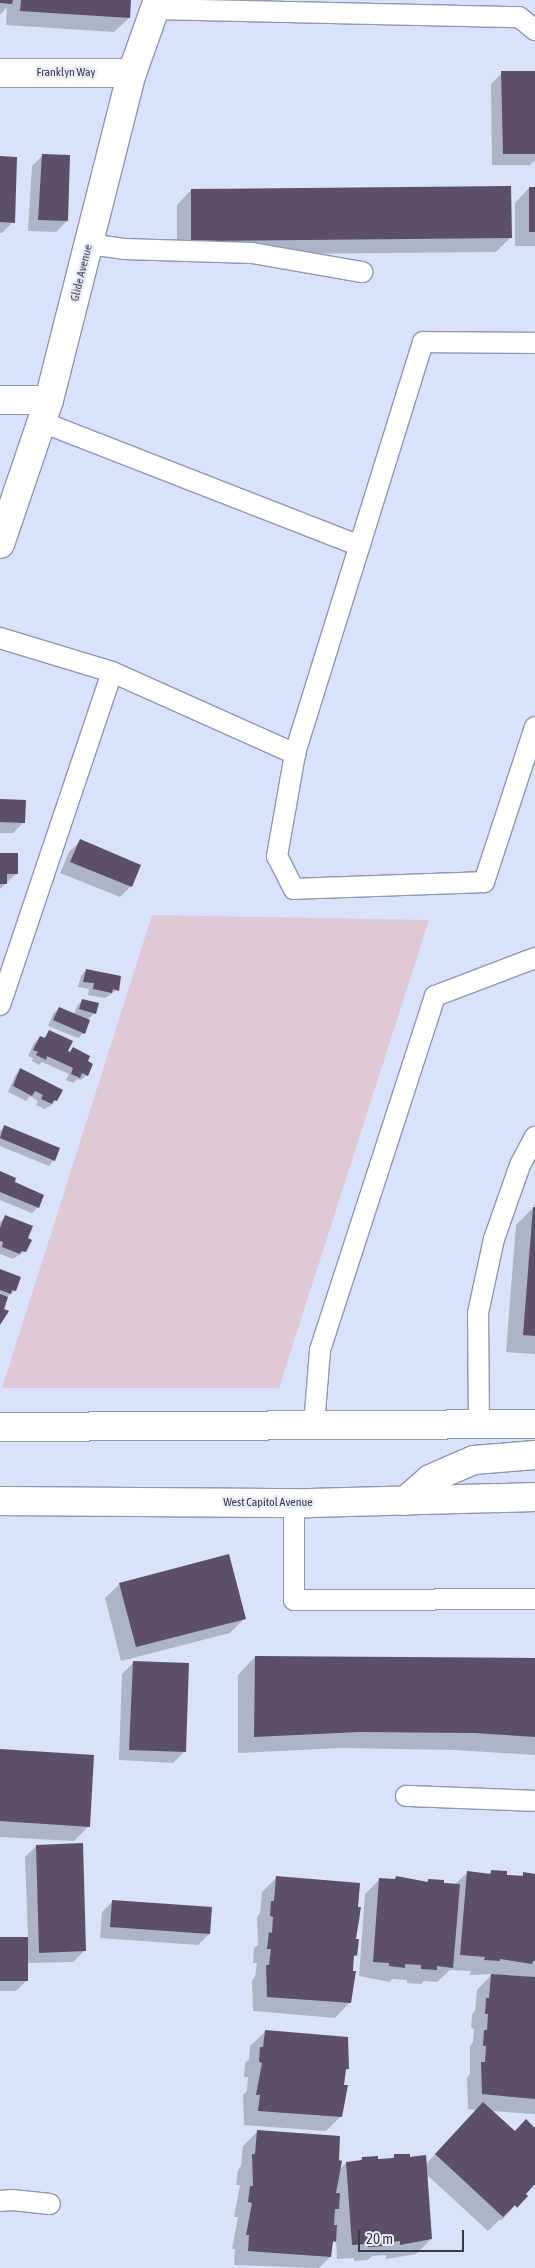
<!DOCTYPE html>
<style>
body{margin:0}
#map{position:relative;width:535px;height:2268px;overflow:hidden;background:#dae1fb;font-family:"Asap Condensed",sans-serif}
div>[style]{position:absolute}
.green>*{inset:0;background:#dfc9d7}
.shadow>*{inset:0;background:#0003}
.building>*{inset:0;background:#5b4f69}
.roads{filter:drop-shadow(1px 0 #8f97b5) drop-shadow(-1px 0 #8f97b5) drop-shadow(0 1px #8f97b5) drop-shadow(0 -1px #8f97b5)}
.service>*{height:20px;margin:-10px;padding:0 10px;transform-origin:10px;border-radius:10px;background:#fff}
.minor>*{height:28px;margin:-14px;padding:0 14px;transform-origin:14px;border-radius:14px;background:#fff}
.secondary>*{height:28px;margin:-14px;padding:0 14px;transform-origin:14px;border-radius:14px;background:#fff}
span{translate:-50% -50%;white-space:nowrap;text-align:center;line-height:1.15;-webkit-text-stroke:5px #ebeffc;paint-order:stroke}
.street-label{font-size:12px;color:#363946}
.scale{position:absolute;left:358px;top:2230px;width:106px;height:22px;box-sizing:border-box;border:2px solid #363946;border-top:0;padding-left:6px;font-size:15px;line-height:18px;white-space:nowrap;color:#363946;-webkit-text-stroke:4px #ebeffc;paint-order:stroke}
</style>
<div id="map">
<div class="green">
<div style="clip-path:polygon(152px 915px,429px 920px,279px 1388px,2px 1388px)"></div>
</div>
<div class="shadow">
<div style="clip-path:polygon(0 0,130px 0,129px 18px,114px 32px,6px 25px,7px 7px,0 15px)"></div>
<div style="clip-path:polygon(535px 72px,535px 160px,530px 165px,492px 165px,491px 84px,502px 73px)"></div>
<div style="clip-path:polygon(43px 155px,67px 221px,56px 232px,28px 231px,32px 166px)"></div>
<div style="clip-path:polygon(0 157px,13px 222px,2px 233px,0 233px)"></div>
<div style="clip-path:polygon(529px 188px,535px 188px,535px 246px,515px 246px,515px 203px)"></div>
<div style="clip-path:polygon(191px 190px,511px 237px,496px 252px,177px 255px,177px 205px)"></div>
<div style="clip-path:polygon(0 801px,24px 822px,13px 833px,0 833px)"></div>
<div style="clip-path:polygon(80px 841px,131px 886px,120px 897px,60px 873px,69px 852px)"></div>
<div style="clip-path:polygon(0 854px,17px 873px,0 889px)"></div>
<div style="clip-path:polygon(86px 970px,117px 990px,105px 998px,88px 995px,89px 989px,78px 987px,81px 976px)"></div>
<div style="clip-path:polygon(83px 1000px,95px 1013px,87px 1020px,84px 1033px,78px 1038px,48px 1026px,53px 1014px,59px 1008px,74px 1015px,77px 1006px)"></div>
<div style="clip-path:polygon(50px 1031px,67px 1051px,69px 1053px,73px 1049px,87px 1075px,81px 1080px,77px 1079px,73px 1083px,66px 1080px,69px 1074px,42px 1062px,39px 1065px,32px 1061px,33px 1058px,28px 1056px,34px 1043px,40px 1038px,43px 1039px)"></div>
<div style="clip-path:polygon(20px 1070px,56px 1100px,50px 1106px,45px 1109px,36px 1105px,38px 1101px,30px 1096px,26px 1101px,8px 1092px,15px 1076px)"></div>
<div style="clip-path:polygon(5px 1127px,54px 1160px,49px 1166px,0 1146px,0 1131px)"></div>
<div style="clip-path:polygon(0 1173px,13px 1183px,42px 1196px,38px 1207px,32px 1213px,0 1200px)"></div>
<div style="clip-path:polygon(533px 1208px,535px 1208px,535px 1354px,506px 1352px,516px 1225px)"></div>
<div style="clip-path:polygon(5px 1217px,26px 1239px,25px 1251px,13px 1259px,0 1254px,0 1222px)"></div>
<div style="clip-path:polygon(0 1270px,20px 1278px,15px 1291px,8px 1296px,0 1324px)"></div>
<div style="clip-path:polygon(120px 1584px,244px 1619px,230px 1633px,121px 1661px,105px 1598px)"></div>
<div style="clip-path:polygon(255px 1657px,535px 1659px,535px 1755px,456px 1750px,341px 1748px,238px 1753px,238px 1675px)"></div>
<div style="clip-path:polygon(133px 1663px,184px 1752px,173px 1763px,119px 1760px,122px 1674px)"></div>
<div style="clip-path:polygon(0 1750px,89px 1826px,74px 1841px,0 1837px)"></div>
<div style="clip-path:polygon(36px 1846px,84px 1951px,73px 1962px,27px 1963px,27px 1980px,16px 1991px,0 1991px,0 1938px,28px 1938px,25px 1857px)"></div>
<div style="clip-path:polygon(491px 1871px,505px 1876px,535px 1875px,535px 2114px,491px 2111px,515px 2132px,535px 2129px,535px 2184px,501px 2221px,500px 2219px,488px 2231px,426px 2174px,431px 2239px,416px 2254px,386px 2259px,386px 2255px,372px 2256px,368px 2260px,354px 2261px,354px 2258px,337px 2259px,336px 2240px,331px 2244px,330px 2257px,319px 2268px,234px 2265px,235px 2249px,232px 2249px,238px 2217px,234px 2217px,240px 2185px,236px 2185px,238px 2170px,241px 2166px,243px 2146px,258px 2131px,337px 2162px,340px 2169px,346px 2163px,358px 2162px,362px 2158px,377px 2160px,390px 2159px,394px 2156px,426px 2164px,477px 2110px,468px 2109px,467px 2078px,470px 2074px,470px 2046px,473px 2042px,474px 2029px,471px 2028px,472px 2014px,475px 2011px,477px 1990px,492px 1974px,470px 1975px,471px 1971px,450px 1970px,437px 1982px,424px 1981px,421px 1984px,407px 1983px,407px 1980px,392px 1979px,389px 1982px,359px 1976px,365px 1894px,380px 1879px,426px 1883px,428px 1880px,454px 1885px,467px 1873px,488px 1875px)"></div>
<div style="clip-path:polygon(276px 1878px,360px 1908px,359px 1923px,355px 1926px,356px 1955px,352px 1958px,349px 2003px,335px 2018px,253px 2011px,252px 1980px,255px 1977px,257px 1963px,253px 1963px,254px 1948px,258px 1945px,257px 1917px,260px 1913px,262px 1892px)"></div>
<div style="clip-path:polygon(113px 1901px,209px 1934px,198px 1945px,100px 1938px,102px 1912px)"></div>
<div style="clip-path:polygon(265px 2032px,348px 2069px,344px 2072px,341px 2116px,326px 2131px,244px 2125px,243px 2095px,247px 2091px,248px 2077px,244px 2077px,245px 2063px,249px 2059px,250px 2046px)"></div>
</div>
<div class="building">
<div style="clip-path:polygon(0 0,13px 0,12px 4px,0 3px)"></div>
<div style="clip-path:polygon(21px 0,131px 0,130px 18px,20px 11px)"></div>
<div style="clip-path:polygon(501px 71px,535px 71px,535px 154px,503px 154px)"></div>
<div style="clip-path:polygon(42px 154px,70px 155px,68px 221px,38px 220px)"></div>
<div style="clip-path:polygon(0 156px,17px 157px,15px 223px,0 222px)"></div>
<div style="clip-path:polygon(511px 186px,512px 238px,191px 241px,191px 189px)"></div>
<div style="clip-path:polygon(529px 187px,535px 187px,535px 232px,529px 232px)"></div>
<div style="clip-path:polygon(0 799px,26px 800px,25px 823px,0 822px)"></div>
<div style="clip-path:polygon(80px 839px,141px 865px,132px 887px,70px 862px)"></div>
<div style="clip-path:polygon(0 853px,18px 853px,18px 874px,7px 874px,7px 884px,0 884px)"></div>
<div style="clip-path:polygon(86px 969px,121px 976px,119px 991px,113px 989px,112px 993px,93px 989px,94px 983px,83px 982px)"></div>
<div style="clip-path:polygon(82px 999px,99px 1003px,96px 1014px,79px 1009px)"></div>
<div style="clip-path:polygon(59px 1007px,90px 1020px,85px 1034px,53px 1020px)"></div>
<div style="clip-path:polygon(49px 1030px,73px 1041px,68px 1051px,70px 1052px,73px 1047px,90px 1056px,88px 1061px,93px 1064px,88px 1076px,82px 1073px,80px 1078px,71px 1074px,73px 1068px,47px 1056px,46px 1060px,36px 1055px,38px 1052px,33px 1050px,40px 1036px,45px 1038px)"></div>
<div style="clip-path:polygon(20px 1068px,63px 1090px,57px 1101px,54px 1100px,52px 1104px,41px 1099px,43px 1095px,35px 1091px,32px 1096px,13px 1086px)"></div>
<div style="clip-path:polygon(4px 1125px,60px 1148px,55px 1161px,0 1138px)"></div>
<div style="clip-path:polygon(0 1171px,16px 1178px,15px 1182px,44px 1195px,39px 1208px,0 1192px)"></div>
<div style="clip-path:polygon(533px 1207px,535px 1207px,535px 1336px,523px 1335px)"></div>
<div style="clip-path:polygon(5px 1215px,33px 1226px,28px 1238px,32px 1240px,26px 1252px,21px 1251px,20px 1254px,2px 1247px,3px 1242px,0 1241px,0 1228px)"></div>
<div style="clip-path:polygon(0 1269px,21px 1277px,16px 1291px,12px 1290px,11px 1294px,0 1290px)"></div>
<div style="clip-path:polygon(0 1294px,8px 1297px,4px 1309px,9px 1311px,0 1325px)"></div>
<div style="clip-path:polygon(229px 1554px,246px 1619px,136px 1647px,119px 1583px)"></div>
<div style="clip-path:polygon(255px 1656px,535px 1658px,535px 1737px,474px 1733px,359px 1732px,254px 1737px)"></div>
<div style="clip-path:polygon(133px 1661px,189px 1663px,186px 1752px,129px 1750px)"></div>
<div style="clip-path:polygon(0 1749px,94px 1755px,90px 1827px,0 1821px)"></div>
<div style="clip-path:polygon(83px 1843px,86px 1951px,39px 1953px,36px 1845px)"></div>
<div style="clip-path:polygon(491px 1870px,507px 1871px,507px 1875px,523px 1876px,523px 1872px,535px 1874px,535px 1961px,533px 1961px,532px 1964px,500px 1959px,500px 1961px,484px 1960px,485px 1957px,460px 1955px,467px 1871px,491px 1874px)"></div>
<div style="clip-path:polygon(276px 1876px,360px 1883px,358px 1907px,361px 1907px,356px 1939px,359px 1939px,357px 1956px,354px 1955px,353px 1971px,356px 1971px,351px 2003px,267px 1997px,266px 1965px,269px 1965px,271px 1949px,267px 1949px,269px 1932px,272px 1933px,273px 1917px,270px 1916px,271px 1901px,274px 1901px)"></div>
<div style="clip-path:polygon(396px 1876px,428px 1882px,428px 1879px,444px 1880px,444px 1883px,460px 1884px,453px 1968px,437px 1966px,437px 1970px,421px 1969px,421px 1965px,405px 1964px,405px 1968px,389px 1966px,389px 1963px,373px 1962px,379px 1878px,395px 1879px)"></div>
<div style="clip-path:polygon(112px 1900px,212px 1907px,210px 1934px,110px 1927px)"></div>
<div style="clip-path:polygon(0 1937px,28px 1937px,28px 1981px,0 1981px)"></div>
<div style="clip-path:polygon(491px 1974px,535px 1977px,535px 2099px,482px 2094px,481px 2062px,485px 2062px,486px 2046px,483px 2046px,484px 2030px,487px 2030px,488px 2014px,485px 2014px,486px 1998px,489px 1998px)"></div>
<div style="clip-path:polygon(265px 2030px,348px 2037px,349px 2069px,346px 2069px,344px 2085px,348px 2085px,342px 2117px,258px 2111px,260px 2095px,256px 2095px,262px 2063px,259px 2062px,260px 2047px,263px 2047px)"></div>
<div style="clip-path:polygon(483px 2102px,515px 2131px,526px 2119px,535px 2128px,535px 2184px,526px 2194px,528px 2196px,517px 2208px,515px 2205px,503px 2217px,435px 2154px)"></div>
<div style="clip-path:polygon(257px 2130px,340px 2136px,339px 2160px,342px 2161px,336px 2193px,340px 2193px,339px 2209px,335px 2209px,334px 2225px,337px 2225px,336px 2242px,333px 2241px,331px 2257px,248px 2251px,249px 2235px,246px 2235px,252px 2203px,248px 2202px,250px 2186px,253px 2186px,252px 2154px,255px 2154px)"></div>
<div style="clip-path:polygon(394px 2154px,410px 2154px,410px 2157px,426px 2155px,432px 2239px,400px 2245px,400px 2241px,384px 2243px,384px 2246px,368px 2247px,368px 2244px,352px 2245px,346px 2162px,362px 2160px,362px 2157px,378px 2156px,378px 2159px,394px 2158px)"></div>
</div>
<div class="roads">
<div class="service">
<div style="left:154px;top:9px;width:365px;rotate:1.3deg"></div>
<div style="left:519px;top:17px;width:21px;rotate:39deg"></div>
<div style="left:89px;top:244px;width:35px;rotate:8deg"></div>
<div style="left:124px;top:249px;width:128px;rotate:1.8deg"></div>
<div style="left:252px;top:253px;width:112px;rotate:9.8deg"></div>
<div style="left:535px;top:343px;width:112px;rotate:-179.5deg"></div>
<div style="left:423px;top:342px;width:431px;rotate:107.3deg"></div>
<div style="left:295px;top:754px;width:104px;rotate:100deg"></div>
<div style="left:277px;top:856px;width:37px;rotate:63deg"></div>
<div style="left:294px;top:889px;width:190px;rotate:-2.1deg"></div>
<div style="left:484px;top:882px;width:163px;rotate:-71.8deg"></div>
<div style="left:42px;top:422px;width:341px;rotate:21.3deg"></div>
<div style="left:0;top:638px;width:117px;rotate:16.9deg"></div>
<div style="left:112px;top:672px;width:201px;rotate:24.1deg"></div>
<div style="left:0;top:1005px;width:351px;rotate:-71.4deg"></div>
<div style="left:479px;top:1424px;width:111px;rotate:-90.5deg"></div>
<div style="left:478px;top:1313px;width:76px;rotate:-77.8deg"></div>
<div style="left:494px;top:1239px;width:78px;rotate:-70.6deg"></div>
<div style="left:520px;top:1165px;width:32px;rotate:-62deg"></div>
<div style="left:314px;top:1425px;width:75px;rotate:-85.4deg"></div>
<div style="left:320px;top:1350px;width:372px;rotate:-72deg"></div>
<div style="left:435px;top:996px;width:107px;rotate:-20.8deg"></div>
<div style="left:294px;top:1503px;width:97px;rotate:90deg"></div>
<div style="left:294px;top:1600px;width:241px;rotate:-0.2deg"></div>
<div style="left:406px;top:1796px;width:129px;rotate:2.2deg"></div>
<div style="left:0;top:2201px;width:12px;rotate:-5deg"></div>
<div style="left:12px;top:2200px;width:38px;rotate:6deg"></div>
</div>
<div class="minor">
<div style="left:0;top:73px;width:132px"></div>
<div style="left:0;top:400px;width:49px"></div>
<div style="left:0;top:544px;width:152px;rotate:-71.2deg"></div>
<div style="left:49px;top:400px;width:337px;rotate:-75.8deg"></div>
<div style="left:132px;top:73px;width:77px;rotate:-70.4deg"></div>
</div>
<div class="secondary">
<div style="left:0;top:1427px;width:535px;rotate:-0.32deg"></div>
<div style="left:0;top:1501px;width:310px;rotate:0.4deg"></div>
<div style="left:310px;top:1503px;width:225px;rotate:-1.5deg"></div>
<div style="left:405px;top:1501px;width:33px;rotate:-41deg"></div>
<div style="left:430px;top:1479px;width:48px;rotate:-23.4deg"></div>
<div style="left:474px;top:1460px;width:61px;rotate:-4.7deg"></div>
</div>
</div>
<div class="street-label">
<span style="left:66px;top:73px">Franklyn Way</span>
<span style="left:82px;top:273px;rotate:-76deg">Glide Avenue</span>
<span style="left:268px;top:1503px">West Capitol Avenue</span>
</div>
<div class="scale">20 m</div>
</div>
